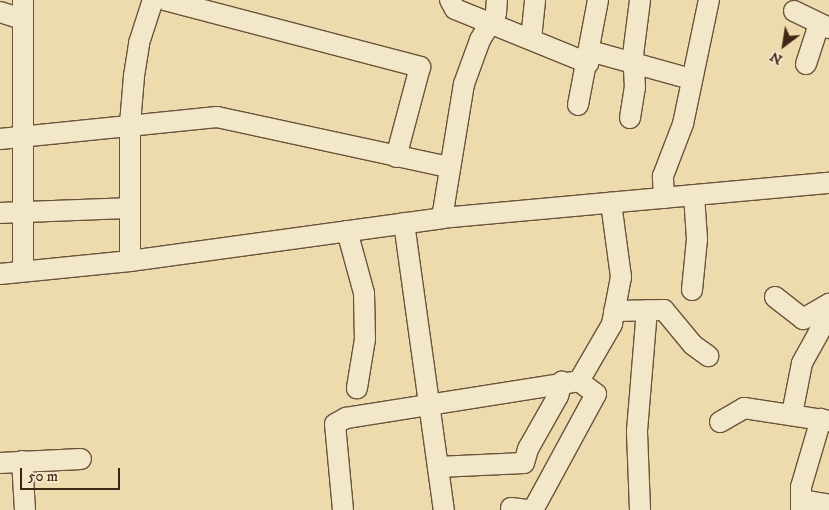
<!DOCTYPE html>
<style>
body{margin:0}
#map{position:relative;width:829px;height:510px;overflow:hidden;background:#eddaad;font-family:"IM FELL DW Pica",serif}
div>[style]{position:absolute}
.roads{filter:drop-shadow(1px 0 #6a533a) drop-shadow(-1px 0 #6a533a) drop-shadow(0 1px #6a533a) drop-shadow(0 -1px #6a533a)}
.minor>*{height:20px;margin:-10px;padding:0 10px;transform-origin:10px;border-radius:10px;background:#f3e7ca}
span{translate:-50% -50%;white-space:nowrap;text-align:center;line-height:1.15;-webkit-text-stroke:4px #f3e7ca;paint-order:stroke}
.north{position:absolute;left:759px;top:20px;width:50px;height:50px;-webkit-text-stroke:4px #f3e7ca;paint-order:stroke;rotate:211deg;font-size:14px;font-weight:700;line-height:20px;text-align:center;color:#3e2614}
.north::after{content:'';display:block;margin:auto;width:18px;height:22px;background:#3e2614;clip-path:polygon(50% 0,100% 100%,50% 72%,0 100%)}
.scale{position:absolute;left:20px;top:468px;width:100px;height:22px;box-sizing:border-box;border:2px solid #3e2614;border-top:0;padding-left:6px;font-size:15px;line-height:18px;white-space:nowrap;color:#3e2614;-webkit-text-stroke:4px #f3e7ca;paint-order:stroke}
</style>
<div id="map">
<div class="roads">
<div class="minor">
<div style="left:23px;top:0;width:271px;rotate:90deg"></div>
<div style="left:165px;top:0;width:264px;rotate:14.7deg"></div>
<div style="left:420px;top:67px;width:93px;rotate:104.9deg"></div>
<div style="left:450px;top:0;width:10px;rotate:61deg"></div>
<div style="left:455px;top:9px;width:144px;rotate:22.1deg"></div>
<div style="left:794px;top:11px;width:39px;rotate:26deg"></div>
<div style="left:0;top:12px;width:23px;rotate:18deg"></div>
<div style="left:531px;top:39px;width:39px;rotate:-84deg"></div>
<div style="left:590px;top:51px;width:105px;rotate:15.5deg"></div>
<div style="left:806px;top:64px;width:42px;rotate:-72deg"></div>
<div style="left:578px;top:105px;width:107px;rotate:-79.2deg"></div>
<div style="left:630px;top:118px;width:30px;rotate:-81deg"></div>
<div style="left:635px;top:88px;width:33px;rotate:-93deg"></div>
<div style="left:633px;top:55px;width:55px;rotate:-82.7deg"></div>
<div style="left:0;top:139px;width:218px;rotate:-5.8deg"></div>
<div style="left:217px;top:117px;width:236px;rotate:12.2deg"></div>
<div style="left:664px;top:198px;width:22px;rotate:-93deg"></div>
<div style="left:663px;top:176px;width:56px;rotate:-69deg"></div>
<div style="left:683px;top:124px;width:127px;rotate:-78.2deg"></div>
<div style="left:0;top:213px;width:130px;rotate:-2.2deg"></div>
<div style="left:442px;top:218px;width:136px;rotate:-80.7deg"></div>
<div style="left:464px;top:84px;width:47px;rotate:-70deg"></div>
<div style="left:480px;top:40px;width:31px;rotate:-59deg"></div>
<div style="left:496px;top:13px;width:13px;rotate:-86deg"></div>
<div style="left:404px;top:223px;width:290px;rotate:82.1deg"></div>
<div style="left:347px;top:231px;width:64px;rotate:74.7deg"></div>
<div style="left:364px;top:293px;width:46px;rotate:88.8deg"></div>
<div style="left:365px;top:339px;width:50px;rotate:99.3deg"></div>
<div style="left:130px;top:261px;width:137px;rotate:-90deg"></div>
<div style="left:130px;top:124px;width:48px;rotate:-85.2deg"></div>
<div style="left:134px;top:76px;width:33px;rotate:-81deg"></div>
<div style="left:139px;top:43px;width:45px;rotate:-72deg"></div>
<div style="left:0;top:274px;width:131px;rotate:-5.7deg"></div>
<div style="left:130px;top:261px;width:315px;rotate:-7.8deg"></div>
<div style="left:442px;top:218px;width:389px;rotate:-5.2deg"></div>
<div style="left:692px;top:290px;width:51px;rotate:-84.4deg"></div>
<div style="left:697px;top:239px;width:44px;rotate:-93.9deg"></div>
<div style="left:775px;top:297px;width:36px;rotate:38deg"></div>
<div style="left:803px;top:319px;width:30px;rotate:-30deg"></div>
<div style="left:614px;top:311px;width:50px;rotate:-1.1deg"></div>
<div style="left:664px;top:310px;width:45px;rotate:50.4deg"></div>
<div style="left:693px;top:345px;width:19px;rotate:36deg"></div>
<div style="left:792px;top:414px;width:52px;rotate:-78.9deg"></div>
<div style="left:802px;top:363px;width:35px;rotate:-61deg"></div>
<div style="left:819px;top:332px;width:30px;rotate:-70deg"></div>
<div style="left:720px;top:422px;width:28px;rotate:-30deg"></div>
<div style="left:744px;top:408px;width:86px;rotate:8.7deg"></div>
<div style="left:22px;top:461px;width:49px;rotate:86.5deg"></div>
<div style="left:0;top:463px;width:81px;rotate:-2.8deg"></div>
<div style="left:438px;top:467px;width:86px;rotate:-2.7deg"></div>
<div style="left:524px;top:463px;width:15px;rotate:-74deg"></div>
<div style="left:528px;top:449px;width:61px;rotate:-60.5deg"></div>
<div style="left:558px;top:396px;width:15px;rotate:-74deg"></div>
<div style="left:802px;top:500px;width:27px;rotate:10deg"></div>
<div style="left:511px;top:508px;width:16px;rotate:7deg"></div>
<div style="left:343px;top:510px;width:86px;rotate:-95.3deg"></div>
<div style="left:335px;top:424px;width:13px;rotate:-29deg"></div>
<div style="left:346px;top:418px;width:236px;rotate:-9deg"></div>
<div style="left:579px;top:381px;width:66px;rotate:-59.9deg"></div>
<div style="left:612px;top:324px;width:48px;rotate:-79.2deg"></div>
<div style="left:621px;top:277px;width:75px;rotate:-97.7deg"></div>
<div style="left:533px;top:510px;width:132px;rotate:-61.5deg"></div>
<div style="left:596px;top:394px;width:21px;rotate:-143deg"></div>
<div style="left:640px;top:510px;width:79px;rotate:-92.2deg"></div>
<div style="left:637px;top:431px;width:121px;rotate:-85.3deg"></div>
<div style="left:801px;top:510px;width:23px;rotate:-90deg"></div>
<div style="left:801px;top:487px;width:71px;rotate:-73.6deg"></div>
</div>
</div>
<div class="north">N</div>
<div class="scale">50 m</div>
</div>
